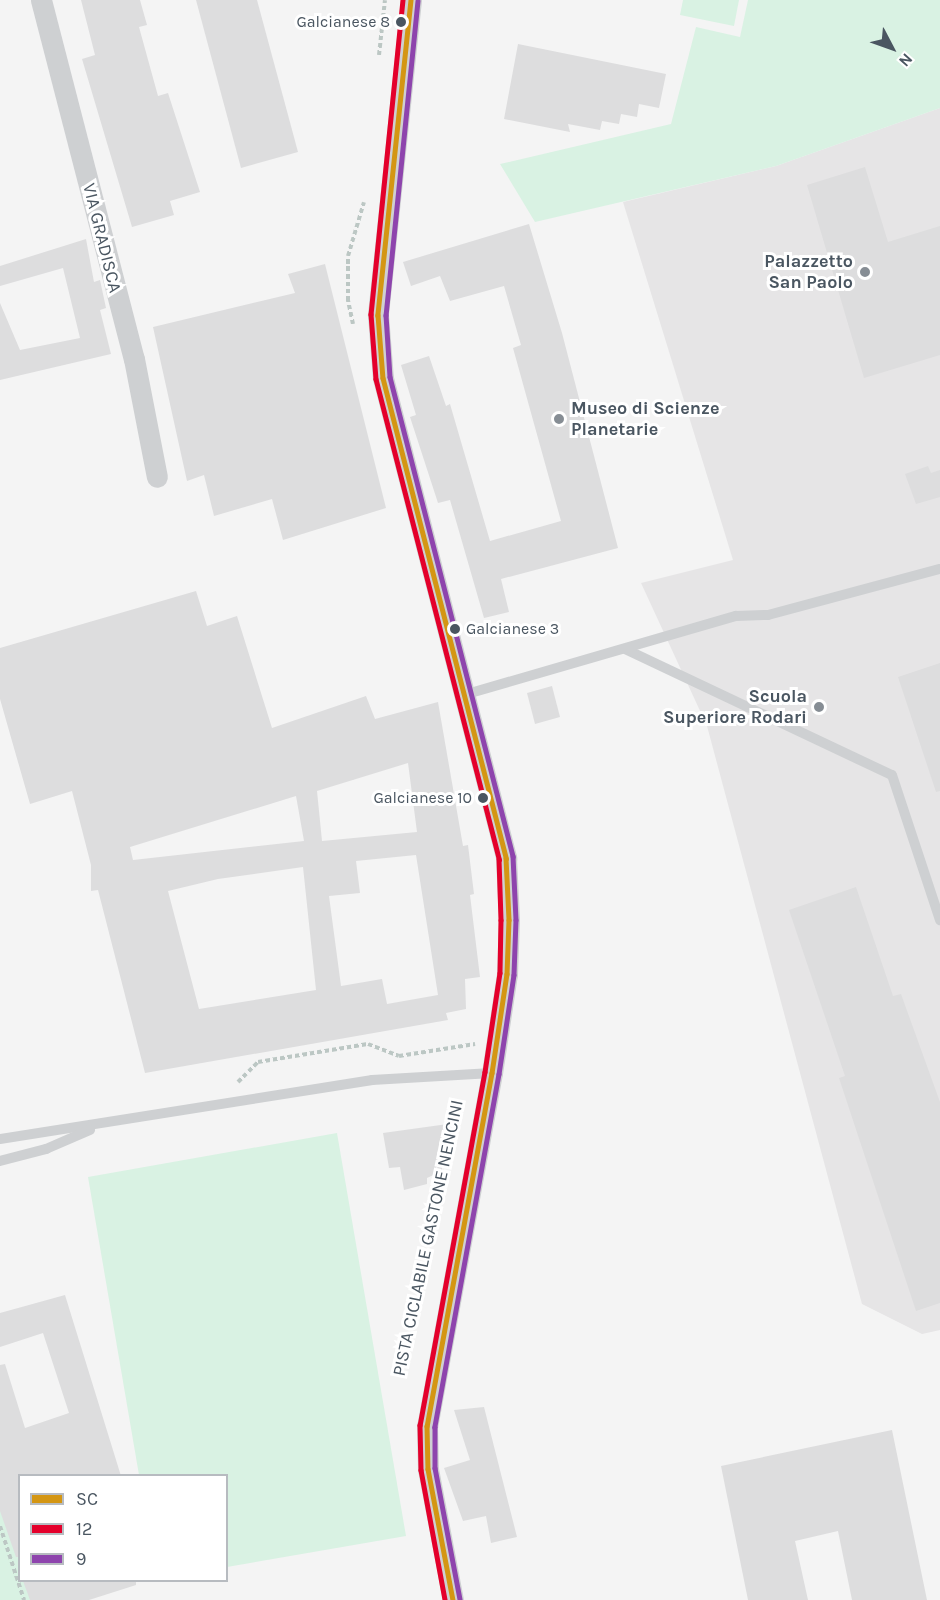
<!DOCTYPE html>
<style>
body{margin:0}
#map{position:relative;width:940px;height:1600px;overflow:hidden;background:#f4f4f4;font-family:Karla,sans-serif}
div>[style]{position:absolute}
.education>*{inset:0;background:#e6e5e6}
.green>*{inset:0;background:#d9f2e3}
.building>*{inset:0;background:#ddddde}
.path>*{height:4px;margin-top:-2px;transform-origin:0;background:repeating-linear-gradient(90deg,#bcc7c4 0 4.5px,transparent 0 7.5px)}
.service>*{height:10px;margin:-5px;padding:0 5px;transform-origin:5px;border-radius:5px;background:#ced0d2}
.minor>*{height:21px;margin:-10.5px;padding:0 10.5px;transform-origin:10.5px;border-radius:10.5px;background:#ced0d2}
.bus-1>*{height:4.5px;margin:-2.25px;padding:0 2.25px;transform-origin:2.25px;border-radius:2.25px;background:#d49613}
.bus-2>*{height:4.5px;margin:-2.25px;padding:0 2.25px;transform-origin:2.25px;border-radius:2.25px;background:#e4002b}
.bus-3>*{height:4.5px;margin:-2.25px;padding:0 2.25px;transform-origin:2.25px;border-radius:2.25px;background:#8e44ad}
.dots>*{width:16px;height:16px;translate:-50% -50%;box-sizing:border-box;border:3px solid #fff;border-radius:50%}
span{translate:-50% -50%;white-space:nowrap;text-align:center;line-height:1.15;-webkit-text-stroke:6px #fff;paint-order:stroke}
.bus-label{font-size:16px;color:#4a5661}
.right{translate:-100% -50%;text-align:right}
.left{translate:0 -50%;text-align:left}
.street-label{font-size:18px;color:#4a5661}
.poi-label{font-size:18px;color:#4a5661;font-weight:700}
.legend{position:absolute;left:18px;top:1474px;width:210px;height:108px;box-sizing:border-box;background:#fff;border:2px solid #b7bbc0;margin:0;padding:8px 10px;list-style:none;font-size:18px;color:#4a5661}
.legend li{display:flex;align-items:center;gap:12px;height:30px}
.legend b{width:30px;border:2px solid #b7bbc0}
.north{position:absolute;left:862px;top:18px;width:60px;height:60px;-webkit-text-stroke:4px #fff;paint-order:stroke;rotate:131deg;font-size:16px;font-weight:700;line-height:24px;text-align:center;color:#4a5661}
.north::after{content:'';display:block;margin:auto;width:21px;height:27px;background:#4a5661;clip-path:polygon(50% 0,100% 100%,50% 72%,0 100%)}
</style>
<div id="map">
<div class="education">
<div style="clip-path:polygon(940px 108px,940px 1330px,922px 1334px,862px 1304px,707px 726px,641px 583px,733px 560px,623px 202px,776px 166px)"></div>
</div>
<div class="green">
<div style="clip-path:polygon(683px 0,739px 0,734px 26px,680px 15px)"></div>
<div style="clip-path:polygon(748px 0,940px 0,940px 108px,776px 166px,535px 222px,500px 164px,671px 124px,696px 27px,740px 37px)"></div>
<div style="clip-path:polygon(337px 1133px,406px 1536px,227px 1567px,226px 1476px,139px 1475px,88px 1177px)"></div>
<div style="clip-path:polygon(0 1453px,19px 1513px,20px 1580px,41px 1581px,48px 1600px,0 1600px)"></div>
</div>
<div class="building">
<div style="clip-path:polygon(81px 0,140px 0,147px 25px,139px 27px,158px 96px,168px 93px,200px 192px,170px 201px,174px 215px,132px 227px,82px 59px,95px 55px)"></div>
<div style="clip-path:polygon(196px 0,257px 0,298px 152px,241px 168px)"></div>
<div style="clip-path:polygon(518px 44px,666px 74px,659px 108px,639px 104px,637px 117px,621px 114px,619px 124px,602px 121px,600px 130px,568px 124px,570px 132px,504px 119px)"></div>
<div style="clip-path:polygon(865px 167px,888px 242px,940px 226px,940px 355px,864px 378px,807px 185px)"></div>
<div style="clip-path:polygon(529px 224px,562px 333px,618px 548px,501px 579px,509px 612px,484px 618px,450px 500px,438px 503px,410px 417px,416px 415px,401px 365px,429px 356px,446px 406px,450px 404px,490px 541px,561px 521px,513px 348px,521px 345px,504px 286px,450px 301px,440px 276px,411px 286px,403px 262px)"></div>
<div style="clip-path:polygon(86px 239px,94px 282px,100px 280px,106px 308px,100px 310px,111px 354px,0 380px,0 303px,20px 350px,80px 338px,63px 268px,0 286px,0 266px)"></div>
<div style="clip-path:polygon(325px 264px,386px 508px,283px 540px,272px 499px,214px 516px,204px 475px,187px 481px,153px 327px,295px 293px,288px 274px)"></div>
<div style="clip-path:polygon(928px 466px,931px 473px,940px 470px,940px 497px,916px 504px,905px 474px)"></div>
<div style="clip-path:polygon(evenodd,196px 591px,207px 626px,237px 616px,272px 728px,366px 696px,375px 719px,438px 702px,463px 846px,468px 845px,474px 894px,470px 895px,480px 977px,465px 979px,466px 1009px,446px 1013px,448px 1020px,145px 1073px,98px 890px,91px 891px,91px 865px,72px 791px,30px 804px,0 699px,0 648px,196px 591px,408px 763px,417px 832px,322px 841px,317px 791px,408px 763px,196px 591px,296px 796px,304px 841px,133px 860px,130px 847px,296px 796px,196px 591px,416px 855px,438px 995px,387px 1004px,382px 979px,341px 986px,329px 896px,360px 893px,356px 861px,416px 855px,196px 591px,303px 867px,316px 990px,199px 1009px,168px 891px,218px 879px,303px 867px)"></div>
<div style="clip-path:polygon(940px 663px,940px 791px,936px 792px,898px 677px)"></div>
<div style="clip-path:polygon(552px 686px,560px 717px,535px 724px,527px 693px)"></div>
<div style="clip-path:polygon(856px 887px,893px 996px,901px 994px,940px 1102px,940px 1303px,916px 1311px,839px 1078px,845px 1076px,789px 910px)"></div>
<div style="clip-path:polygon(455px 1123px,449px 1159px,442px 1160px,442px 1171px,427px 1178px,427px 1184px,404px 1190px,400px 1167px,389px 1168px,383px 1133px)"></div>
<div style="clip-path:polygon(65px 1295px,121px 1476px,20px 1476px,20px 1557px,16px 1557px,0 1511px,0 1365px,5px 1364px,25px 1428px,69px 1413px,43px 1333px,0 1347px,0 1313px)"></div>
<div style="clip-path:polygon(484px 1407px,517px 1537px,491px 1543px,486px 1516px,463px 1521px,444px 1468px,470px 1460px,454px 1410px)"></div>
<div style="clip-path:polygon(892px 1430px,927px 1600px,852px 1600px,838px 1531px,795px 1541px,808px 1600px,748px 1600px,721px 1466px)"></div>
<div style="clip-path:polygon(23px 1581px,136px 1581px,136px 1585px,89px 1600px,30px 1600px)"></div>
</div>
<div class="path">
<div style="left:379px;top:55px;width:55px;rotate:-83.8deg"></div>
<div style="left:353px;top:324px;width:24px;rotate:-102deg"></div>
<div style="left:348px;top:301px;width:45px;rotate:-90deg"></div>
<div style="left:348px;top:256px;width:56px;rotate:-73.5deg"></div>
<div style="left:238px;top:1082px;width:28px;rotate:-45deg"></div>
<div style="left:258px;top:1062px;width:111px;rotate:-9.3deg"></div>
<div style="left:368px;top:1044px;width:33px;rotate:21deg"></div>
<div style="left:399px;top:1056px;width:77px;rotate:-9deg"></div>
<div style="left:0;top:1526px;width:78px;rotate:72deg"></div>
</div>
<div class="service">
<div style="left:625px;top:649px;width:295px;rotate:25.3deg"></div>
<div style="left:892px;top:775px;width:153px;rotate:71.7deg"></div>
<div style="left:467px;top:694px;width:280px;rotate:-16.2deg"></div>
<div style="left:736px;top:616px;width:32px;rotate:-2deg"></div>
<div style="left:768px;top:615px;width:178px;rotate:-15deg"></div>
<div style="left:0;top:1139px;width:377px;rotate:-9deg"></div>
<div style="left:372px;top:1080px;width:120px;rotate:-3.3deg"></div>
<div style="left:0;top:1161px;width:48px;rotate:-14.6deg"></div>
<div style="left:46px;top:1149px;width:48px;rotate:-23.4deg"></div>
</div>
<div class="minor">
<div style="left:41px;top:0;width:371px;rotate:75.5deg"></div>
<div style="left:134px;top:359px;width:120px;rotate:79deg"></div>
<div style="left:411px;top:0;width:317px;rotate:96deg"></div>
<div style="left:378px;top:315px;width:63px;rotate:85.5deg"></div>
<div style="left:383px;top:378px;width:496px;rotate:75.6deg"></div>
<div style="left:506px;top:858px;width:62px;rotate:87.2deg"></div>
<div style="left:509px;top:920px;width:54px;rotate:92.1deg"></div>
<div style="left:507px;top:974px;width:100px;rotate:98.6deg"></div>
<div style="left:492px;top:1073px;width:359px;rotate:100.4deg"></div>
<div style="left:427px;top:1426px;width:43px;rotate:88.7deg"></div>
<div style="left:428px;top:1469px;width:133px;rotate:79.2deg"></div>
</div>
<div class="bus-1">
<div style="left:411px;top:0;width:317px;rotate:96deg"></div>
<div style="left:378px;top:315px;width:63px;rotate:85.5deg"></div>
<div style="left:383px;top:378px;width:496px;rotate:75.6deg"></div>
<div style="left:506px;top:858px;width:62px;rotate:87.2deg"></div>
<div style="left:509px;top:920px;width:54px;rotate:92.1deg"></div>
<div style="left:507px;top:974px;width:100px;rotate:98.6deg"></div>
<div style="left:492px;top:1073px;width:359px;rotate:100.4deg"></div>
<div style="left:427px;top:1426px;width:43px;rotate:88.7deg"></div>
<div style="left:428px;top:1469px;width:133px;rotate:79.2deg"></div>
</div>
<div class="bus-2">
<div style="left:403px;top:0;width:316px;rotate:95.8deg"></div>
<div style="left:371px;top:314px;width:65px;rotate:85.6deg"></div>
<div style="left:376px;top:379px;width:496px;rotate:75.6deg"></div>
<div style="left:499px;top:859px;width:61px;rotate:88.1deg"></div>
<div style="left:501px;top:920px;width:53px;rotate:91.1deg"></div>
<div style="left:500px;top:973px;width:100px;rotate:98.6deg"></div>
<div style="left:485px;top:1072px;width:359px;rotate:100.4deg"></div>
<div style="left:420px;top:1425px;width:45px;rotate:88.7deg"></div>
<div style="left:421px;top:1470px;width:132px;rotate:79.5deg"></div>
</div>
<div class="bus-3">
<div style="left:418px;top:1px;width:316px;rotate:95.8deg"></div>
<div style="left:386px;top:315px;width:62px;rotate:86.3deg"></div>
<div style="left:390px;top:377px;width:495px;rotate:75.6deg"></div>
<div style="left:513px;top:856px;width:64px;rotate:87.3deg"></div>
<div style="left:516px;top:920px;width:55px;rotate:92.1deg"></div>
<div style="left:514px;top:975px;width:100px;rotate:98.6deg"></div>
<div style="left:499px;top:1074px;width:359px;rotate:100.3deg"></div>
<div style="left:435px;top:1427px;width:41px;rotate:90deg"></div>
<div style="left:435px;top:1468px;width:133px;rotate:79.2deg"></div>
</div>
<div class="dots">
<div style="left:401px;top:22px;background:#4a5661"></div>
<div style="left:865px;top:272px;background:#868d94"></div>
<div style="left:559px;top:419px;background:#868d94"></div>
<div style="left:455px;top:629px;background:#4a5661"></div>
<div style="left:819px;top:707px;background:#868d94"></div>
<div style="left:483px;top:798px;background:#4a5661"></div>
</div>
<div class="bus-label">
<span class="right" style="left:390px;top:22px">Galcianese 8</span>
<span class="left" style="left:466px;top:629px">Galcianese 3</span>
<span class="right" style="left:472px;top:798px">Galcianese 10</span>
</div>
<div class="street-label">
<span style="left:102px;top:238px;rotate:76deg">VIA GRADISCA</span>
<span style="left:428px;top:1238px;rotate:-78deg">PISTA CICLABILE GASTONE NENCINI</span>
</div>
<div class="poi-label">
<span class="right" style="left:853px;top:272px">Palazzetto<br>San Paolo</span>
<span class="left" style="left:571px;top:419px">Museo di Scienze<br>Planetarie</span>
<span class="right" style="left:807px;top:707px">Scuola<br>Superiore Rodari</span>
</div>
<ul class="legend">
<li><b style="height:8px;background:#d49613"></b>SC</li>
<li><b style="height:8px;background:#e4002b"></b>12</li>
<li><b style="height:8px;background:#8e44ad"></b>9</li>
</ul>
<div class="north">N</div>
</div>
